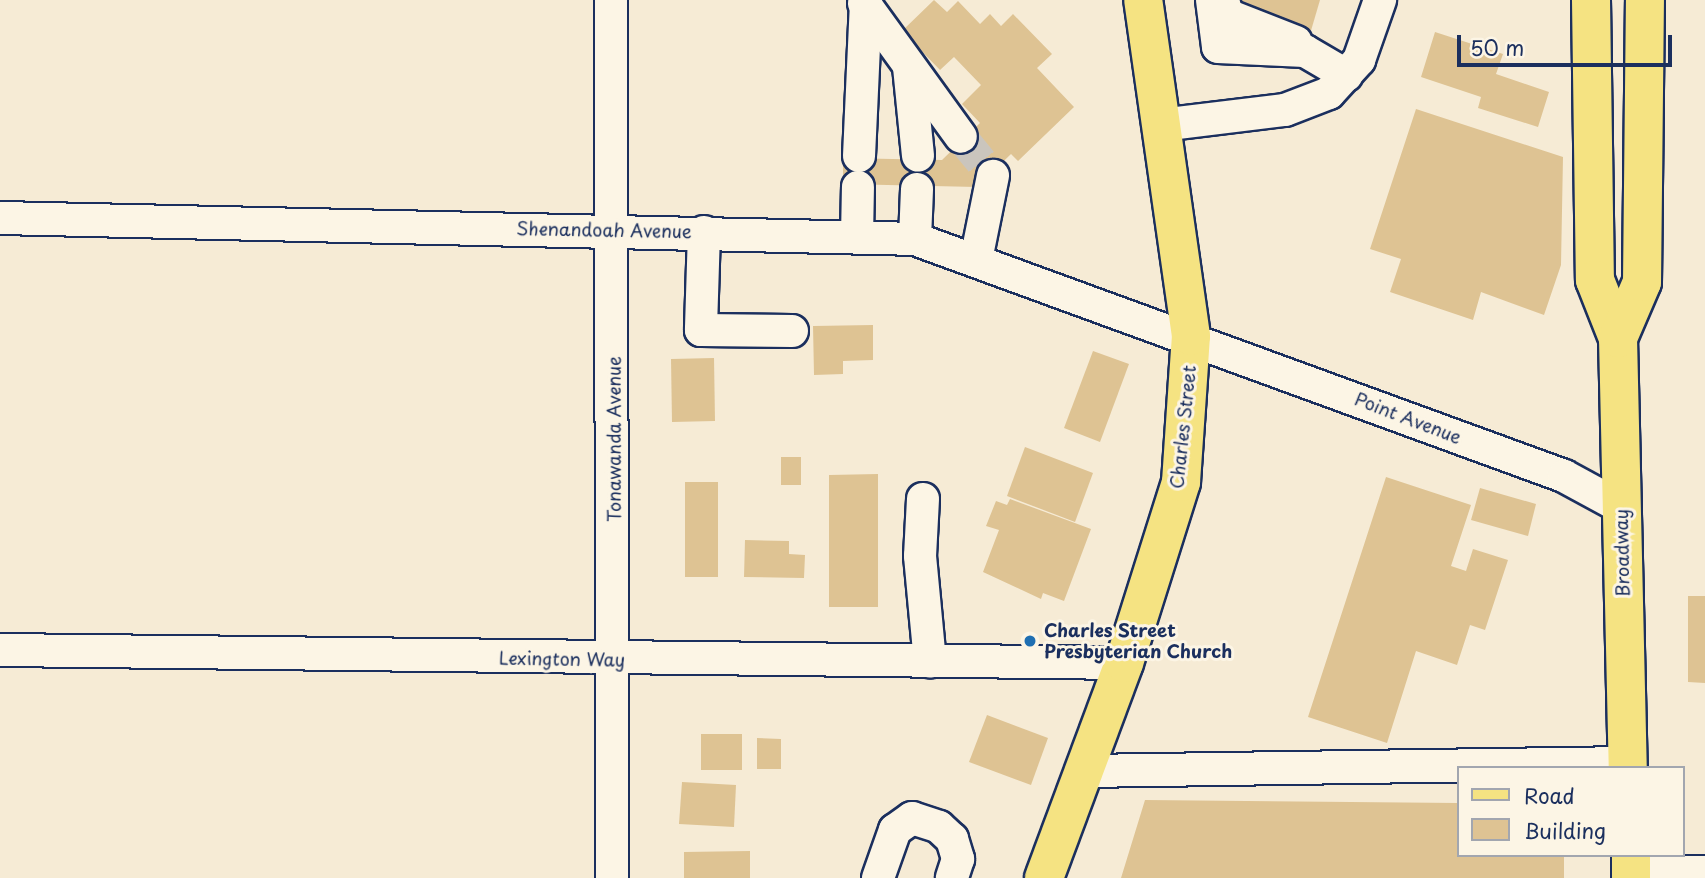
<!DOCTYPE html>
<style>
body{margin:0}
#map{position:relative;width:1705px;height:878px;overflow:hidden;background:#f6ebd5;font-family:"Playpen Sans",sans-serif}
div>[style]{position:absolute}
.building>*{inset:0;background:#dec393}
.minor-tunnel>*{height:32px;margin-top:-16px;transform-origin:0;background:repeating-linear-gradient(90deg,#cac5bd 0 32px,transparent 0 48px)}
.roads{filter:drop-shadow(2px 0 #1b2f5e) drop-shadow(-2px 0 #1b2f5e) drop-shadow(0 2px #1b2f5e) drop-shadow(0 -2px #1b2f5e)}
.minor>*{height:32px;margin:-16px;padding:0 16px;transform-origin:16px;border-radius:16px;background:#fcf5e5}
.major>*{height:38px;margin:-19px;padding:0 19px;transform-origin:19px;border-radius:19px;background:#f5e382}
.dots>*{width:19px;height:19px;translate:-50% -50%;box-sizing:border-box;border:4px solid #fcf5e5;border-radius:50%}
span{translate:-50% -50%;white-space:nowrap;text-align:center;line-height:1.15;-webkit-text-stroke:6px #fcf5e5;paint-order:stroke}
.street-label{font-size:18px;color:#1b2f5e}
.poi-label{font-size:18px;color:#1b2f5e;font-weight:700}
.left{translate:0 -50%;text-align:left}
.legend{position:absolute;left:1457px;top:766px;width:228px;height:91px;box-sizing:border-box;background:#fcf5e5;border:2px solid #a2a6af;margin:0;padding:9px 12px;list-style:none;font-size:21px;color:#1b2f5e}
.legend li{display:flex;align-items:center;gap:14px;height:35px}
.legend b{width:35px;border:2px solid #a2a6af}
.scale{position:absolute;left:1457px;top:35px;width:215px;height:32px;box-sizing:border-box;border:4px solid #1b2f5e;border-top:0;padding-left:9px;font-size:21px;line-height:24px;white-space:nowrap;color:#1b2f5e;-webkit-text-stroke:5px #fcf5e5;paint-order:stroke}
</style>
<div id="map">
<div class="building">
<div style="clip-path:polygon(934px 0,947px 12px,958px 1px,980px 24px,990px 14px,1001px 26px,1013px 14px,1052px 54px,1037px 68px,1074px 107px,1018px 161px,1011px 154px,977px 187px,843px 184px,843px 158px,942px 160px,980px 123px,962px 104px,981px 85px,954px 57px,940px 70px,902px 31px)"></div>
<div style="clip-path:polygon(1232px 0,1320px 0,1310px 34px,1229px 12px)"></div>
<div style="clip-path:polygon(1435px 32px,1503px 54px,1496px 74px,1549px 92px,1538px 127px,1478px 108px,1481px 97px,1421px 77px)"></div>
<div style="clip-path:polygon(1416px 109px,1563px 157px,1561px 265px,1544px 315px,1481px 292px,1473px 320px,1390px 292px,1401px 259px,1370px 249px)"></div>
<div style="clip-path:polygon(873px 325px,873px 360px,843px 361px,843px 374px,814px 375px,813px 326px)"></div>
<div style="clip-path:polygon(1093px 351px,1129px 364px,1100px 442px,1064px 428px)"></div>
<div style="clip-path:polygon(714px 358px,715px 421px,672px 422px,671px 359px)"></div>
<div style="clip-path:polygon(1025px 447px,1093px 473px,1075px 522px,1007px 496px)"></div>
<div style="clip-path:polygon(781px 457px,801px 457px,801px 485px,781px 485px)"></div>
<div style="clip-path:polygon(878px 474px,878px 607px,829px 607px,829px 475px)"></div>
<div style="clip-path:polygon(1386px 477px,1471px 505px,1451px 566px,1466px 571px,1473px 549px,1508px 560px,1485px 630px,1470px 625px,1457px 665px,1416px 651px,1387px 743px,1308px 717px)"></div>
<div style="clip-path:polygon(685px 482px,718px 482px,718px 577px,685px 577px)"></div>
<div style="clip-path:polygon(1480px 488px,1536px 504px,1528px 536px,1471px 520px)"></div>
<div style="clip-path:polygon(1010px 499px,1091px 529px,1064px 601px,1043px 593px,1041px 599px,983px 572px,999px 530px,986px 526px,996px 501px,1007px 505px)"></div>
<div style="clip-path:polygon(745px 540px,789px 541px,789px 554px,805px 555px,804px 578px,744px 577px)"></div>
<div style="clip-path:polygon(1688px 596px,1705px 596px,1705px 683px,1688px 682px)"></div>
<div style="clip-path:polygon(987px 715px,1048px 738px,1031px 785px,969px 762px)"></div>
<div style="clip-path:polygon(701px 734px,742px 734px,742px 770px,701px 770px)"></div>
<div style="clip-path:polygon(757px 738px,781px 739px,781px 769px,757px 769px)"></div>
<div style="clip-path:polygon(682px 782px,736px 785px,734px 827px,679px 824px)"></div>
<div style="clip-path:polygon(1145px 800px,1458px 803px,1458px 855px,1564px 855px,1564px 878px,1121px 878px)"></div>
<div style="clip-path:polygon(750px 851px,750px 878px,684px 878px,684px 852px)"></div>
</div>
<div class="minor-tunnel">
<div style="left:961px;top:137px;width:50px;rotate:50.6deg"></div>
</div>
<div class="roads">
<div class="minor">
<div style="left:611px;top:0;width:878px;rotate:89.93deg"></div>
<div style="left:1212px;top:0;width:47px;rotate:82.7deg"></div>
<div style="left:1218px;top:47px;width:87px;rotate:2.6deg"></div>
<div style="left:1305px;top:51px;width:48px;rotate:30.3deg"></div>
<div style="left:1223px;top:0;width:16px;rotate:75deg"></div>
<div style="left:1227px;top:15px;width:74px;rotate:21.4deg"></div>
<div style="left:864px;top:3px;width:165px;rotate:54.1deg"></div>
<div style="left:909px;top:67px;width:89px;rotate:84.2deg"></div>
<div style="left:1161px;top:125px;width:125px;rotate:-6.9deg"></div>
<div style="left:1285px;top:110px;width:47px;rotate:-21.1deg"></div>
<div style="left:1329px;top:93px;width:45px;rotate:-47.7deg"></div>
<div style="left:1359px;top:60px;width:64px;rotate:-70.7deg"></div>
<div style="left:859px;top:156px;width:156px;rotate:-87.4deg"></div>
<div style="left:0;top:218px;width:915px;rotate:1.31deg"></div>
<div style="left:915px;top:239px;width:691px;rotate:20.06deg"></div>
<div style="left:1564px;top:476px;width:65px;rotate:28.5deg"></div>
<div style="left:704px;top:232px;width:98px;rotate:91.8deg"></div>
<div style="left:701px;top:330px;width:91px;rotate:0.6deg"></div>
<div style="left:857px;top:237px;width:50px;rotate:-88.9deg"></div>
<div style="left:915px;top:239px;width:50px;rotate:-87.7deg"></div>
<div style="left:976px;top:260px;width:86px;rotate:-78.6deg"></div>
<div style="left:923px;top:499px;width:57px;rotate:93deg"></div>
<div style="left:920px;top:556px;width:106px;rotate:84.6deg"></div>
<div style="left:0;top:650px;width:1124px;rotate:0.66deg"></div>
<div style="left:1084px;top:771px;width:544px;rotate:-0.84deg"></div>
<div style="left:1631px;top:871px;width:74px;rotate:0.8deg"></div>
<div style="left:878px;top:878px;width:51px;rotate:-70.5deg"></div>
<div style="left:895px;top:830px;width:21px;rotate:-35deg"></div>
<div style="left:912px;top:818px;width:28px;rotate:18deg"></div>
<div style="left:939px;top:827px;width:18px;rotate:43deg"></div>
<div style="left:952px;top:839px;width:21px;rotate:73deg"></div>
<div style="left:958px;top:859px;width:20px;rotate:108deg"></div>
</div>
<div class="major">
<div style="left:1591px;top:0;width:280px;rotate:89.2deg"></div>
<div style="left:1595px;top:280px;width:62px;rotate:68.4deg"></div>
<div style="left:1618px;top:338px;width:430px;rotate:88.7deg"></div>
<div style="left:1618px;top:338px;width:61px;rotate:-66.8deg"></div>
<div style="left:1642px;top:282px;width:282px;rotate:-89.4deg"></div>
<div style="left:1631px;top:855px;width:23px;rotate:90deg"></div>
<div style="left:1044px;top:878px;width:229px;rotate:-69.6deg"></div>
<div style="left:1124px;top:663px;width:190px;rotate:-72.5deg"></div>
<div style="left:1181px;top:482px;width:146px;rotate:-86.1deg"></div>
<div style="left:1191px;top:336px;width:339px;rotate:-98.1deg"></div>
</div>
</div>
<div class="dots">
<div style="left:1030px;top:641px;background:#1f6fb2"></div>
</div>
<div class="street-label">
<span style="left:604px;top:230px;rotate:1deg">Shenandoah Avenue</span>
<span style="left:1408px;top:418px;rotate:21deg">Point Avenue</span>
<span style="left:1183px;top:427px;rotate:-84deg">Charles Street</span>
<span style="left:614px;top:439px;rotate:-90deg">Tonawanda Avenue</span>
<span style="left:1622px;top:553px;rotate:-91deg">Broadway</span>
<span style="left:562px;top:659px;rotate:1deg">Lexington Way</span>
</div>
<div class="poi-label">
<span class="left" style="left:1044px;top:641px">Charles Street<br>Presbyterian Church</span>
</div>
<ul class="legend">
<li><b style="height:9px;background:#f5e382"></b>Road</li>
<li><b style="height:19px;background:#dec393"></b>Building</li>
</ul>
<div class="scale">50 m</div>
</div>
